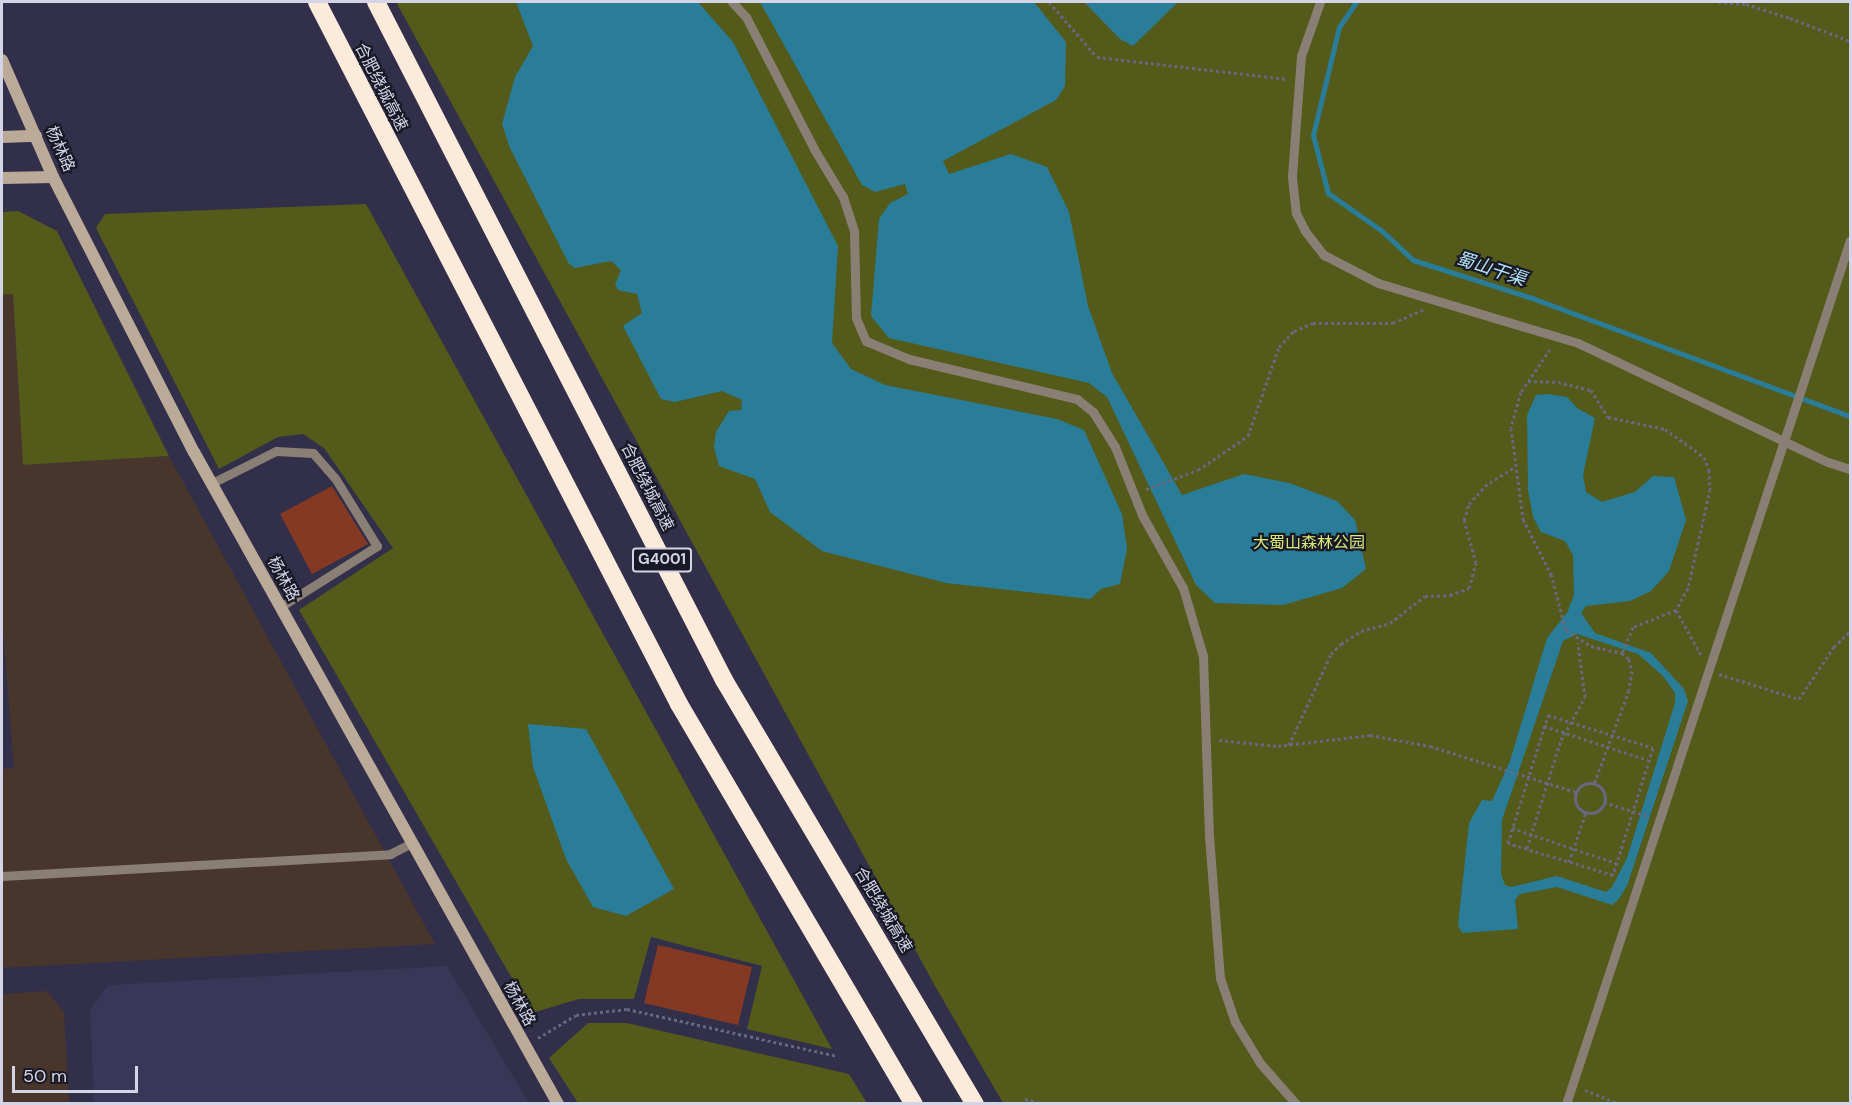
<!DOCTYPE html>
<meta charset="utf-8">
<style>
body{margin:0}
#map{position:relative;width:1852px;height:1105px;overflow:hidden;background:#312f4a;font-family:"DM Sans","Noto Sans SC",sans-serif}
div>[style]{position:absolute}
.commercial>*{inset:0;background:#48362d}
.built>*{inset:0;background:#393657}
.green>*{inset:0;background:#535a1a}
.water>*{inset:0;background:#2a7d98}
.stream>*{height:5px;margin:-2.5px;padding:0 2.5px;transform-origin:2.5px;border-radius:2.5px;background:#2a7d98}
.building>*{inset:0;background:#853923}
.path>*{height:3px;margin-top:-1.5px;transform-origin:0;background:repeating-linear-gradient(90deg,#68677f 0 3px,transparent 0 6px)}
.path>.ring{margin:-1.5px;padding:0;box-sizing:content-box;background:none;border:3px solid #68677f;border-radius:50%}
.lane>*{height:9px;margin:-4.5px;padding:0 4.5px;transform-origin:4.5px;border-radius:4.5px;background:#8a7f74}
.secondary>*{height:12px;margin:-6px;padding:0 6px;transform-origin:6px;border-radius:6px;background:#bcaa99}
.highway>*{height:18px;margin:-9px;padding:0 9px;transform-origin:9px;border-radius:9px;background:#fcebdb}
span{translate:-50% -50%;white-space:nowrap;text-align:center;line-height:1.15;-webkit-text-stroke:4.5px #191925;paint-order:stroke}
.shield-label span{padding:2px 4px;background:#191925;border:2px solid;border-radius:4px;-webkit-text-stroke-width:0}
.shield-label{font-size:15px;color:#d4d4e6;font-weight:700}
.street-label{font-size:16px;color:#d4d4e6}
.park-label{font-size:16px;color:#dae977}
.water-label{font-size:18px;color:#b0e0f3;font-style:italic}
.frame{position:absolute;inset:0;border:3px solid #d4d4e6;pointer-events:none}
.scale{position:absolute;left:12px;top:1066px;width:126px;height:27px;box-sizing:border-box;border:3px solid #d4d4e6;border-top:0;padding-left:8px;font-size:18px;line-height:21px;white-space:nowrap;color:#d4d4e6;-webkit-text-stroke:4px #191925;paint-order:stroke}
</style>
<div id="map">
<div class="commercial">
<div style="clip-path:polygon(2px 294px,13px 294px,23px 465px,169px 456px,435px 944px,2px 968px,2px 769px,14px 768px,2px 619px)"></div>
<div style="clip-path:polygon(47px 991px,64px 1012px,69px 1103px,2px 1103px,2px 994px)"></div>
</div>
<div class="built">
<div style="clip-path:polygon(447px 966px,529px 1103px,94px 1103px,90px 1009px,108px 985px)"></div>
</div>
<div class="green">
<div style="clip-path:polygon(396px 2px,1850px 2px,1850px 1103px,1003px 1103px,935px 986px)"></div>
<div style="clip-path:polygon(366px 204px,832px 1049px,747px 1029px,762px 966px,651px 937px,634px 999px,579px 999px,532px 1013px,299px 610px,393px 548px,324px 448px,303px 434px,278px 437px,219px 469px,96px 228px,105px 214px)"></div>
<div style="clip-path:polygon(18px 211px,57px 231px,169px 456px,23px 465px,13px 294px,2px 294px,2px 212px)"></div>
<div style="clip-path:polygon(588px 1023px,627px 1023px,849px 1074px,867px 1103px,578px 1103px,549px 1058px)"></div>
</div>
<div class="water">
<div style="clip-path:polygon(516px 2px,698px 2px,733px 42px,838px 246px,832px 343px,851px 369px,885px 385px,1057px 419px,1084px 430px,1122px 514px,1127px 549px,1120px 584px,1101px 589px,1090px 599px,946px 583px,822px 551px,770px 512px,755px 479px,719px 466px,714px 447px,716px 432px,729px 411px,741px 410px,742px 400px,722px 391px,675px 402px,661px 399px,623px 326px,642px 313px,637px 294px,618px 290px,615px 285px,621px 270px,611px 261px,575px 268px,569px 264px,510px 148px,502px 124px,515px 77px,533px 46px)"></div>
<div style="clip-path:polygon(760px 2px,1034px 2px,1066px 42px,1065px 86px,1056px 100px,943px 161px,949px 174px,1011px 154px,1047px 167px,1069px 212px,1088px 306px,1112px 373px,1182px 495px,1244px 474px,1289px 483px,1337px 501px,1355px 520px,1366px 569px,1342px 588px,1283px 605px,1215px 603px,1196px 585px,1107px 397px,1089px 383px,889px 338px,871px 316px,879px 219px,890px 203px,908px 194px,905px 184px,875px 192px,862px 185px)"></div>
<div style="clip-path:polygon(1084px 2px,1178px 2px,1133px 46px,1120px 39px)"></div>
<div style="clip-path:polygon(evenodd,1548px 394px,1567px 397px,1577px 408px,1595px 418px,1583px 475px,1586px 492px,1602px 502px,1635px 492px,1653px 476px,1674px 477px,1686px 520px,1669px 571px,1651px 591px,1630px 601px,1586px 606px,1581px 613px,1595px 633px,1651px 653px,1684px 689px,1688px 701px,1627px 886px,1618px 900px,1612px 905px,1557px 887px,1520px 894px,1515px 900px,1518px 929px,1462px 933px,1458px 925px,1469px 823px,1482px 800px,1492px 801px,1510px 761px,1547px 638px,1567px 613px,1574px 595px,1573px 555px,1565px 541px,1541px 532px,1533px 517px,1528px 490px,1527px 415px,1536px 395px,1548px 394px,1577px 634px,1638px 654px,1663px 676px,1675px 693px,1675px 703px,1627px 858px,1612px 887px,1606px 892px,1557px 876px,1511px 887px,1505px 885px,1501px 874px,1502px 820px,1563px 641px,1577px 634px)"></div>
<div style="clip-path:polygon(528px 724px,586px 729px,674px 889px,626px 916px,593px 907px,566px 859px,533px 767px)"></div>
</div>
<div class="stream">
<div style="left:1356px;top:2px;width:30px;rotate:124deg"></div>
<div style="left:1339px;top:27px;width:111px;rotate:103.5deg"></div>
<div style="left:1313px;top:135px;width:60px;rotate:75.5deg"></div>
<div style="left:1328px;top:193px;width:66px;rotate:35.1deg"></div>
<div style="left:1382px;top:231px;width:42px;rotate:43.1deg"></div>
<div style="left:1413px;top:260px;width:125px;rotate:17.7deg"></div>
<div style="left:1532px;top:298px;width:339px;rotate:20.4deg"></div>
</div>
<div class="building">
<div style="clip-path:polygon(332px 486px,368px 544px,312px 574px,280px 514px)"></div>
<div style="clip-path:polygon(658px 945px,752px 967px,738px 1025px,644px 1003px)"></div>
</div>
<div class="path">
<div style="left:1049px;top:2px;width:73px;rotate:48.9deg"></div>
<div style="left:1097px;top:57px;width:191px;rotate:6.6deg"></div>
<div style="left:1718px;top:2px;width:28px;rotate:4deg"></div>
<div style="left:1746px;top:4px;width:46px;rotate:17.7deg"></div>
<div style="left:1790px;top:18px;width:64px;rotate:21deg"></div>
<div style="left:1550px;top:349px;width:52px;rotate:124deg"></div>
<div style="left:1521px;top:392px;width:37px;rotate:106deg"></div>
<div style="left:1511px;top:428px;width:92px;rotate:82.5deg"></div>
<div style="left:1523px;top:519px;width:62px;rotate:63deg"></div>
<div style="left:1551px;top:574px;width:58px;rotate:75deg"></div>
<div style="left:1566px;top:630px;width:30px;rotate:33deg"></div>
<div style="left:1591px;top:646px;width:32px;rotate:13deg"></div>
<div style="left:1622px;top:653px;width:9px;rotate:41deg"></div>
<div style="left:1629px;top:659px;width:12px;rotate:76deg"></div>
<div style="left:1632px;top:671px;width:19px;rotate:99deg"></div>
<div style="left:1629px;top:690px;width:100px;rotate:110.4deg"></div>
<div style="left:1528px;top:381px;width:30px;rotate:2deg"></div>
<div style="left:1558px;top:382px;width:34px;rotate:14deg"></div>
<div style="left:1591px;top:390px;width:32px;rotate:58deg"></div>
<div style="left:1608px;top:417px;width:58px;rotate:11.9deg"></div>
<div style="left:1665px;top:429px;width:48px;rotate:35.7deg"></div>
<div style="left:1704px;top:457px;width:14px;rotate:69deg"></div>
<div style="left:1709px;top:470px;width:19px;rotate:87deg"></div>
<div style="left:1710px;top:489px;width:101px;rotate:102.5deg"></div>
<div style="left:1688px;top:588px;width:25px;rotate:119deg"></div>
<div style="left:1676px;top:610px;width:46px;rotate:158.4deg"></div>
<div style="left:1633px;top:627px;width:28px;rotate:113deg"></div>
<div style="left:1146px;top:489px;width:55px;rotate:-20.1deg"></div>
<div style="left:1198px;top:470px;width:60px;rotate:-34.2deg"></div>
<div style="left:1248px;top:436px;width:94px;rotate:-70.8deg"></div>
<div style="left:1279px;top:347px;width:22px;rotate:-47deg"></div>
<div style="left:1294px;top:331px;width:21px;rotate:-23deg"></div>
<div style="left:1313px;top:323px;width:80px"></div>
<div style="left:1393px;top:323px;width:35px;rotate:-24deg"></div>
<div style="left:1676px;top:610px;width:51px;rotate:60.9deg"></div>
<div style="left:1719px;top:674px;width:84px;rotate:17.4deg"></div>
<div style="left:1799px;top:699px;width:63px;rotate:-56.1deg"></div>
<div style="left:1834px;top:647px;width:23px;rotate:-45deg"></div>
<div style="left:1548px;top:715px;width:110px;rotate:17.4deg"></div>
<div style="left:1653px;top:748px;width:133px;rotate:107.5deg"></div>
<div style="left:1613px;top:875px;width:110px;rotate:-163.1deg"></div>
<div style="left:1508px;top:843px;width:134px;rotate:-72.6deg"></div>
<div style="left:1544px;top:726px;width:109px;rotate:18.1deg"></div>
<div style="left:1219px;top:740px;width:59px;rotate:5.8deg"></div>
<div style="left:1278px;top:746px;width:93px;rotate:-6.8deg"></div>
<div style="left:1370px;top:735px;width:61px;rotate:10.4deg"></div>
<div style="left:1430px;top:746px;width:153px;rotate:17.5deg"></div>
<div style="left:1289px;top:745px;width:100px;rotate:-65.2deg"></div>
<div style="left:1331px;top:654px;width:14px;rotate:-45deg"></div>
<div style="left:1341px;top:644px;width:24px;rotate:-33deg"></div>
<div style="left:1361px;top:631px;width:30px;rotate:-15deg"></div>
<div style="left:1390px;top:623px;width:44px;rotate:-37.6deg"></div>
<div style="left:1425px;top:596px;width:25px;rotate:-2deg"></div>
<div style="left:1450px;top:595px;width:20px;rotate:-20deg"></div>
<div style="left:1469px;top:588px;width:26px;rotate:-74deg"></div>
<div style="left:1476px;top:563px;width:45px;rotate:-105.6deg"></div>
<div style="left:1464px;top:520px;width:17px;rotate:-73deg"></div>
<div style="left:1469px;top:504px;width:24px;rotate:-48deg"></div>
<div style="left:1485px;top:486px;width:35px;rotate:-33deg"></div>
<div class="ring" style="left:1575px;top:783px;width:27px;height:27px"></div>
<div style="left:1604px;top:802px;width:46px;rotate:17.7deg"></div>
<div style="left:1512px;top:828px;width:110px;rotate:18.6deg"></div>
<div style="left:1527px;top:848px;width:113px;rotate:-72.5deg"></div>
<div style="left:1561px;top:740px;width:49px;rotate:-60.8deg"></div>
<div style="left:1585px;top:697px;width:55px;rotate:-97.3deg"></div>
<div style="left:1569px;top:862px;width:53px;rotate:-71.2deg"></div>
<div style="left:538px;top:1038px;width:44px;rotate:-31.2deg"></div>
<div style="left:576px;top:1015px;width:51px;rotate:-6.7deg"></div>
<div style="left:627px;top:1009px;width:215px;rotate:12.6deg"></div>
<div style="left:1585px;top:1090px;width:37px;rotate:22deg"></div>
<div style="left:1025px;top:1099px;width:20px;rotate:15deg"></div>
</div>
<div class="lane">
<div style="left:732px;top:2px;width:21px;rotate:47deg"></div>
<div style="left:746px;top:17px;width:148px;rotate:62.7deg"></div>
<div style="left:814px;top:149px;width:56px;rotate:58.9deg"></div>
<div style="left:843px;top:197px;width:36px;rotate:72deg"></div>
<div style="left:854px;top:231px;width:87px;rotate:88.7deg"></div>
<div style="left:856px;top:318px;width:25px;rotate:67deg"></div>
<div style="left:866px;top:341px;width:47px;rotate:22.7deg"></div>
<div style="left:909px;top:359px;width:173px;rotate:13.4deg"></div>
<div style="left:1077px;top:399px;width:21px;rotate:39deg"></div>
<div style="left:1093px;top:412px;width:41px;rotate:57.8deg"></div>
<div style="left:1115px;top:447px;width:73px;rotate:68.3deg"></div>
<div style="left:1142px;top:515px;width:84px;rotate:60.7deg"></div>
<div style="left:1183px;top:588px;width:71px;rotate:73.6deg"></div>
<div style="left:1203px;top:656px;width:180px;rotate:88.1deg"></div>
<div style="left:1209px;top:836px;width:142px;rotate:85.6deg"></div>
<div style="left:1220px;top:978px;width:46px;rotate:71.2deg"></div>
<div style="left:1235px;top:1022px;width:48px;rotate:58.6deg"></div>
<div style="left:1260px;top:1063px;width:55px;rotate:48.7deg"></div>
<div style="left:1320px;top:2px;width:57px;rotate:109.4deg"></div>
<div style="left:1301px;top:56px;width:121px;rotate:94.3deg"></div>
<div style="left:1292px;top:177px;width:36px;rotate:84deg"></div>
<div style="left:1296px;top:213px;width:20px;rotate:63deg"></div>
<div style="left:1305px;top:231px;width:31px;rotate:52deg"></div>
<div style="left:1324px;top:255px;width:61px;rotate:27.4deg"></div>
<div style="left:1378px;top:283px;width:209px;rotate:16.7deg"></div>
<div style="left:1578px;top:343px;width:277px;rotate:25.5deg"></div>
<div style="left:1828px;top:462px;width:23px;rotate:18deg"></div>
<div style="left:212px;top:483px;width:72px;rotate:-26.6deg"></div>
<div style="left:276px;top:451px;width:37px;rotate:3deg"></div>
<div style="left:313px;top:453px;width:33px;rotate:49deg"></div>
<div style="left:335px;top:478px;width:80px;rotate:58.3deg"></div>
<div style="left:377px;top:546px;width:115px;rotate:147.8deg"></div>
<div style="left:2px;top:876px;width:389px;rotate:-3.2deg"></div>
<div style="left:390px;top:854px;width:22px;rotate:-27deg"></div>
<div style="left:1566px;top:1104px;width:909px;rotate:-71.8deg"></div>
</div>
<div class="secondary">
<div style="left:2px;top:60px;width:128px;rotate:66.4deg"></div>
<div style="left:53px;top:177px;width:309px;rotate:62.9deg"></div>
<div style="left:194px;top:452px;width:747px;rotate:60.83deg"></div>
<div style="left:2px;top:137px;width:34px;rotate:-2deg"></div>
<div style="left:2px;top:178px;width:51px;rotate:-1.1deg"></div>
</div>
<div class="highway">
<div style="left:317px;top:2px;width:790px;rotate:62.72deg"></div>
<div style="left:679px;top:704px;width:464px;rotate:59.6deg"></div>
<div style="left:376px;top:2px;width:762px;rotate:62.83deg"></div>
<div style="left:724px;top:680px;width:493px;rotate:59.4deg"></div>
</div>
<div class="shield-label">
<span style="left:662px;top:560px">G4001</span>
</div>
<div class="street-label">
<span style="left:381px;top:87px;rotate:63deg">合肥绕城高速</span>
<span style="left:60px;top:149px;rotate:66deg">杨林路</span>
<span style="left:647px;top:487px;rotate:63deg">合肥绕城高速</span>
<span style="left:283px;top:579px;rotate:61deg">杨林路</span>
<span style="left:883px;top:910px;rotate:59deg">合肥绕城高速</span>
<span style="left:519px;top:1004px;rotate:61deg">杨林路</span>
</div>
<div class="park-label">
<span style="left:1309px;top:543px">大蜀山森林公园</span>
</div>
<div class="water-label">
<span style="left:1491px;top:269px;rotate:18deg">蜀山干渠</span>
</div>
<div class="frame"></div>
<div class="scale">50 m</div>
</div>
